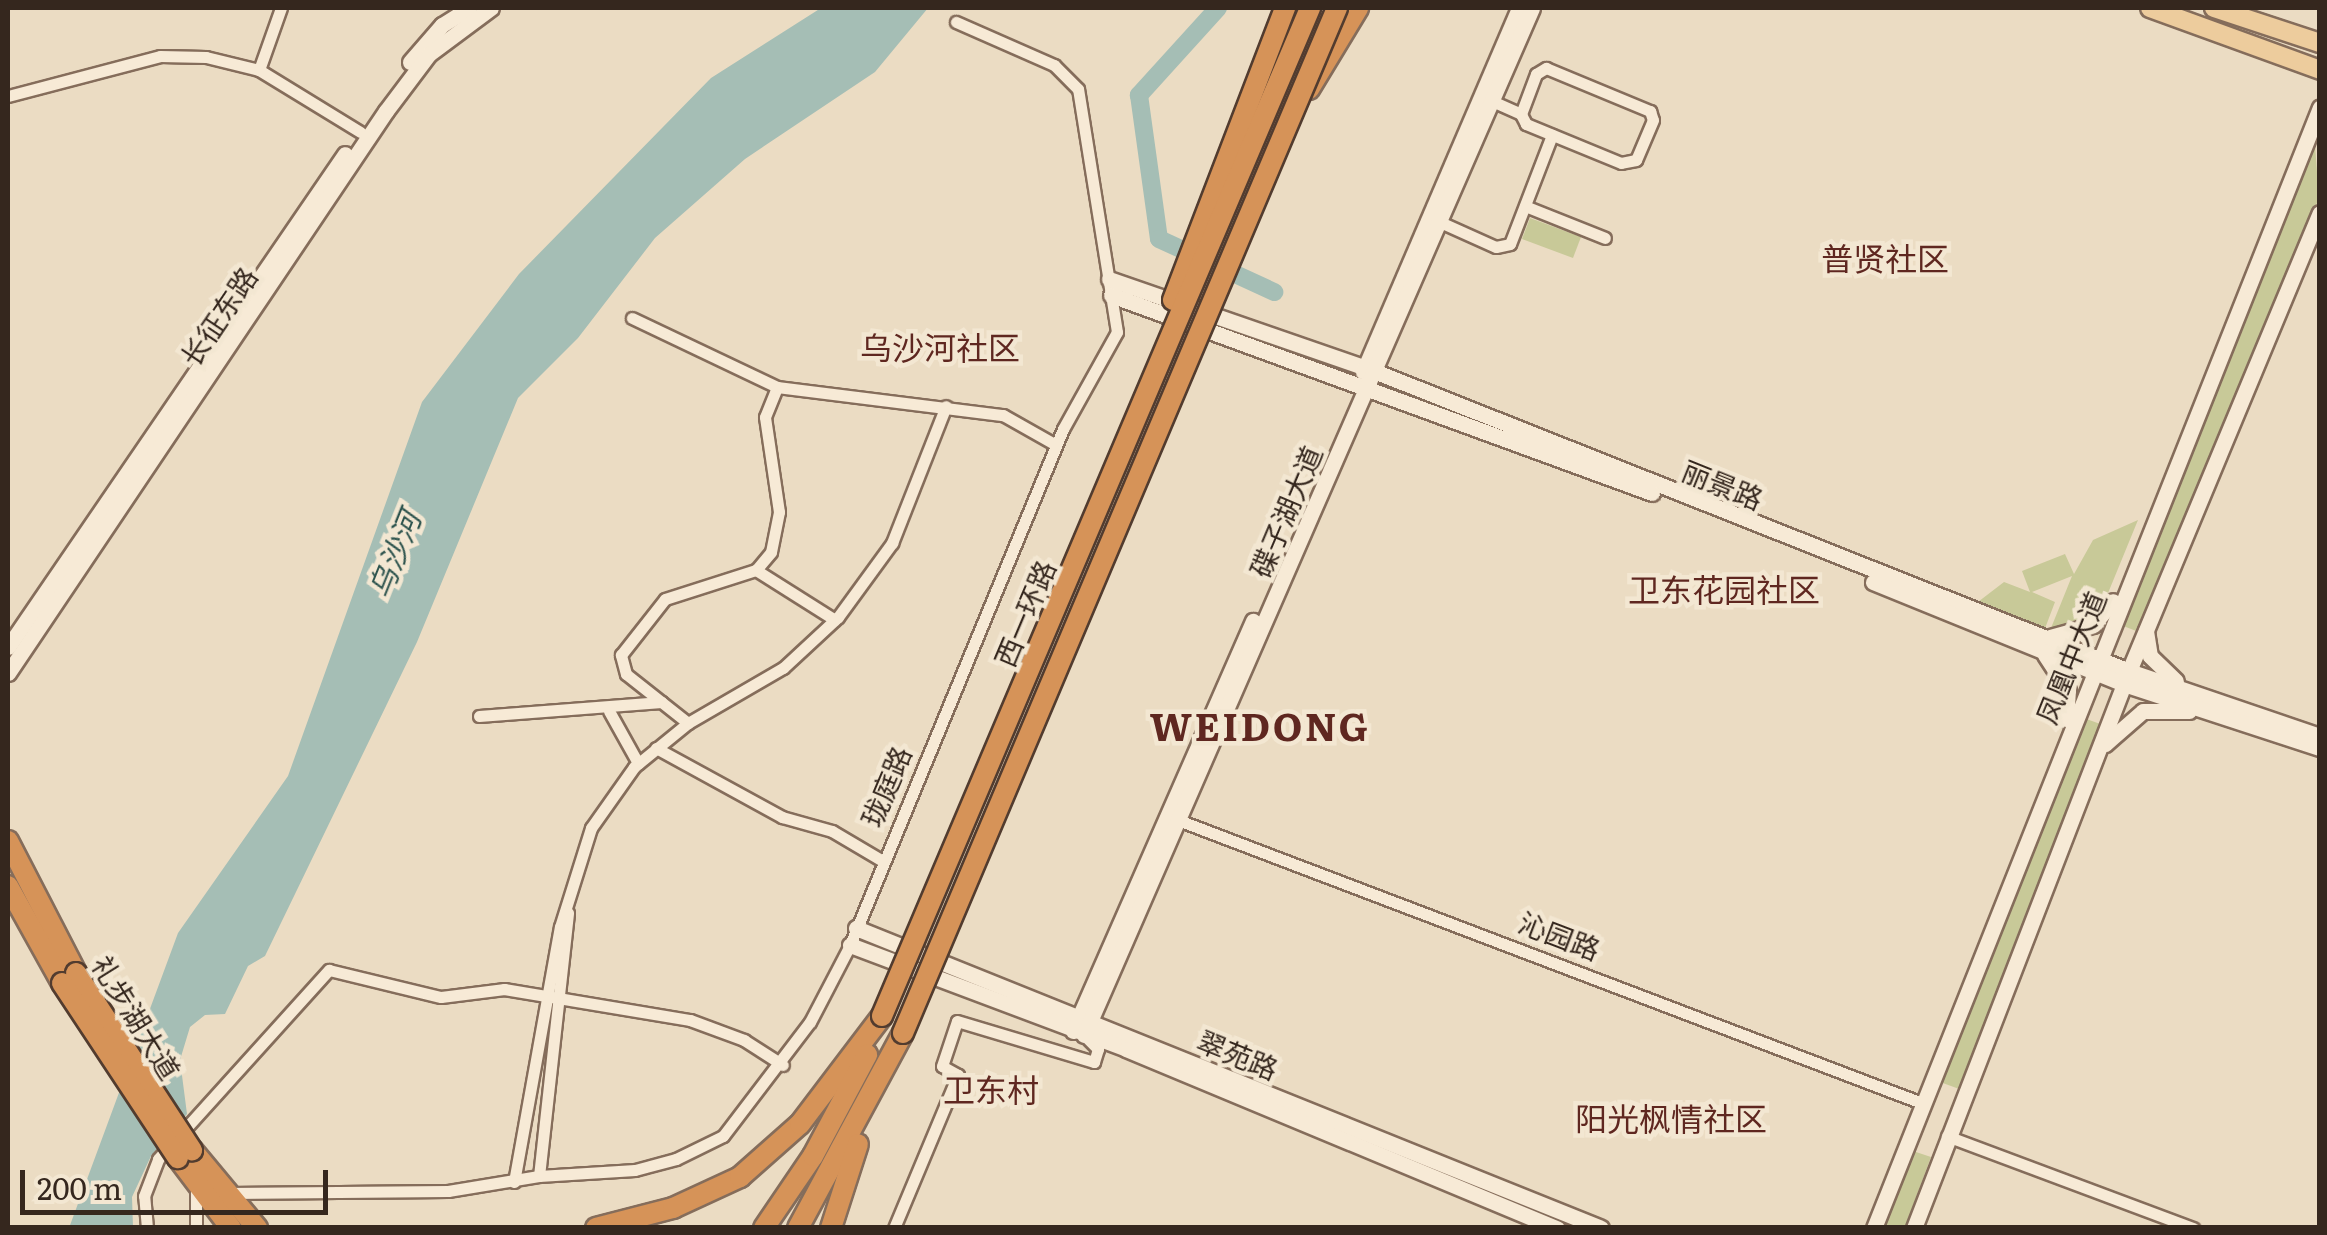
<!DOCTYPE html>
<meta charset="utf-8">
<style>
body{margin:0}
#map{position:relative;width:2327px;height:1235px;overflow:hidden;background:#ebdcc3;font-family:Literata,"Noto Sans SC",serif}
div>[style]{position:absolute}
.green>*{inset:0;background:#c8c998}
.water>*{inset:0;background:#a5beb5}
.river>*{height:18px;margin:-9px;padding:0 9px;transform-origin:9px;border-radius:9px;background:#a5beb5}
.roads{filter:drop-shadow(2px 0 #856d5b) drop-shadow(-2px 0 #856d5b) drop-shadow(0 2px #856d5b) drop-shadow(0 -2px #856d5b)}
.street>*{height:11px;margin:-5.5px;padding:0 5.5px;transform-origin:5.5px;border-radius:5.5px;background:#f7ead6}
.secondary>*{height:15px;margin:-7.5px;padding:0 7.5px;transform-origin:7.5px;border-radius:7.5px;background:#f7ead6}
.primary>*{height:18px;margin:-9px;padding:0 9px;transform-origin:9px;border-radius:9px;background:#edcc9d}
.highway>*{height:20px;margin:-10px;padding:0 10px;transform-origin:10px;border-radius:10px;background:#d69358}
.bridges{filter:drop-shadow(2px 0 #523c2f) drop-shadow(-2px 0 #523c2f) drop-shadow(0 2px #523c2f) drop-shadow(0 -2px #523c2f)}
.highway-bridge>*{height:20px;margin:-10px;padding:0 10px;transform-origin:10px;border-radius:10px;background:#d69358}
span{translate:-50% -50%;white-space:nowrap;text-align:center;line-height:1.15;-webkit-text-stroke:9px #f3e7d2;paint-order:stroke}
.street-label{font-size:28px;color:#35271e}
.water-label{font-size:30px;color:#2e544e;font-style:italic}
.quarter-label{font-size:32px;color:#5f2720}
.district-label{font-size:38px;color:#5f2720;font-weight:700;letter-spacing:2.5px}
.frame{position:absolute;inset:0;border:10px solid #35271e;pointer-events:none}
.scale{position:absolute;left:20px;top:1170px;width:308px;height:45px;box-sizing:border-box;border:5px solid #35271e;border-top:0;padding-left:12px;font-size:30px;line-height:35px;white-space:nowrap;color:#35271e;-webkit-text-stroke:8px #f3e7d2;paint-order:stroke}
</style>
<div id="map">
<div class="green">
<div style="clip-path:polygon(2315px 145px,2319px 198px,2139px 632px,2118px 624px)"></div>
<div style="clip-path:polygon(1530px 218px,1581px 237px,1573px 258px,1522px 239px)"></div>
<div style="clip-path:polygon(2138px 520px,2106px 598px,2075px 627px,2051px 628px,2072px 576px,2032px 592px,2055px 602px,2044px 631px,1974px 605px,2004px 582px,2030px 592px,2022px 571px,2065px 554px,2074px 574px,2093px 540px)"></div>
<div style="clip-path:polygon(2081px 717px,2103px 725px,1962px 1090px,1940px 1082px)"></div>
<div style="clip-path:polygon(1910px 1150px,1931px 1157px,1905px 1227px,1883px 1228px)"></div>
</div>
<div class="water">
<div style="clip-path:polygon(821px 8px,928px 8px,875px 72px,745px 159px,655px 238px,578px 338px,518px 398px,417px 642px,265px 956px,248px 966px,225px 1014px,205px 1015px,190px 1027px,180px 1060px,187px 1114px,151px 1156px,132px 1197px,133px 1227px,69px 1228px,178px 933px,288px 776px,422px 402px,519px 274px,711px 78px)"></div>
</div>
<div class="river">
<div style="left:1218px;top:8px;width:118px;rotate:132.2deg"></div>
<div style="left:1139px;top:95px;width:145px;rotate:82.1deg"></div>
<div style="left:1159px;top:239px;width:127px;rotate:24.7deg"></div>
</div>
<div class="roads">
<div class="street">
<div style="left:259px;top:70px;width:66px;rotate:-70.5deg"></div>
<div style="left:8px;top:96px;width:157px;rotate:-14.7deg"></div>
<div style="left:160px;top:56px;width:46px;rotate:1.2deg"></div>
<div style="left:206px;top:57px;width:55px;rotate:13.8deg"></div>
<div style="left:259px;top:70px;width:119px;rotate:31.5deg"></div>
<div style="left:1492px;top:101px;width:32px;rotate:24deg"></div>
<div style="left:1521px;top:114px;width:43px;rotate:-69.4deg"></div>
<div style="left:1536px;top:74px;width:12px;rotate:-31deg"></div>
<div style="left:1546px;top:68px;width:113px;rotate:22.5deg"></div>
<div style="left:1650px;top:111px;width:9px;rotate:72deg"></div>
<div style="left:1653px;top:120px;width:43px;rotate:113deg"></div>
<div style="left:1636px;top:160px;width:15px;rotate:169deg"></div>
<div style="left:1621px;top:163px;width:103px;rotate:-157.7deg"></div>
<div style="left:1526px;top:124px;width:11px;rotate:-117deg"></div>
<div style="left:1525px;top:206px;width:86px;rotate:21.8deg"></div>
<div style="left:1440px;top:222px;width:61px;rotate:24.1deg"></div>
<div style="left:1496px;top:247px;width:14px;rotate:-12deg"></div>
<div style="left:1510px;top:244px;width:117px;rotate:-68.9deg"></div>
<div style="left:632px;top:318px;width:161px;rotate:25.4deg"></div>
<div style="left:777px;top:387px;width:228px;rotate:7.1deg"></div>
<div style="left:1003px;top:415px;width:61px;rotate:29.5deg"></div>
<div style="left:756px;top:570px;width:93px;rotate:32.3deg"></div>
<div style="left:609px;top:711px;width:60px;rotate:60.9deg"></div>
<div style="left:479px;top:716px;width:183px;rotate:-4.4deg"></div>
<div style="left:688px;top:723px;width:79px;rotate:-141.7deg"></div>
<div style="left:626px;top:674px;width:20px;rotate:-105deg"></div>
<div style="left:621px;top:655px;width:71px;rotate:-51.8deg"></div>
<div style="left:665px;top:599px;width:96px;rotate:-17.7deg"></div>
<div style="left:756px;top:570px;width:23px;rotate:-50deg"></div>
<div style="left:771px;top:552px;width:41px;rotate:-78.7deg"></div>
<div style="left:779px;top:512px;width:96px;rotate:-98.4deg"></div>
<div style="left:765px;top:417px;width:32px;rotate:-68deg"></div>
<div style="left:656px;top:748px;width:144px;rotate:28.7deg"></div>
<div style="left:782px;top:817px;width:52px;rotate:15.6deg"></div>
<div style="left:832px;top:831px;width:57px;rotate:30.6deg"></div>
<div style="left:1178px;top:820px;width:796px;rotate:20.83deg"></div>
<div style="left:1947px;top:1136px;width:263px;rotate:20.5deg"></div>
<div style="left:539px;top:1176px;width:265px;rotate:-83.7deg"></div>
<div style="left:514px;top:1182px;width:259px;rotate:-79.8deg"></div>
<div style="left:560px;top:927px;width:104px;rotate:-72.6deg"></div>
<div style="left:591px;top:828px;width:75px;rotate:-54.8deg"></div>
<div style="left:634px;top:767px;width:70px;rotate:-39.2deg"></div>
<div style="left:688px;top:723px;width:110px;rotate:-30.1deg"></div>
<div style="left:783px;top:668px;width:75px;rotate:-42.8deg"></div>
<div style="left:838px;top:617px;width:92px;rotate:-53.9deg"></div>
<div style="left:892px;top:543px;width:147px;rotate:-68.5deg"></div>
<div style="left:196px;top:1187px;width:41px;rotate:90deg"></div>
<div style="left:229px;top:1193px;width:219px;rotate:-0.5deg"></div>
<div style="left:448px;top:1191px;width:92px;rotate:-9.4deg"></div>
<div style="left:539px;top:1176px;width:96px;rotate:-3.6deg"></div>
<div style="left:635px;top:1170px;width:42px;rotate:-15deg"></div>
<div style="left:676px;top:1159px;width:52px;rotate:-26.1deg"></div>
<div style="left:723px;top:1136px;width:143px;rotate:-52.7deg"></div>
<div style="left:810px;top:1022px;width:87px;rotate:-62.5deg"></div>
<div style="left:850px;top:945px;width:558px;rotate:-67.57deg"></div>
<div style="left:1063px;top:429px;width:111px;rotate:-60.9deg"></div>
<div style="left:1117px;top:332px;width:246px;rotate:-99.1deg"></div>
<div style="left:1078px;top:89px;width:34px;rotate:-135deg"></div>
<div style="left:1054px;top:65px;width:107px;rotate:-156.3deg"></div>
<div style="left:147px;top:1228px;width:32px;rotate:-95deg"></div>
<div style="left:144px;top:1196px;width:40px;rotate:-69deg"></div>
<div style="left:158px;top:1159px;width:255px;rotate:-47.9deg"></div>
<div style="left:329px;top:970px;width:115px;rotate:13.6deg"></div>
<div style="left:441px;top:997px;width:64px;rotate:-7.2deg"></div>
<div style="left:504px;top:989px;width:189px;rotate:9.5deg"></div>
<div style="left:690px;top:1020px;width:58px;rotate:20.3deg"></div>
<div style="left:744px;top:1040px;width:46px;rotate:32.7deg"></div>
<div style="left:894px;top:1228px;width:166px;rotate:-67.3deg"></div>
<div style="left:958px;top:1075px;width:18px;rotate:-151deg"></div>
<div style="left:942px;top:1066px;width:47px;rotate:-71.6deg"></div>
<div style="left:957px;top:1021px;width:143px;rotate:16.7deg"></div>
<div style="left:1094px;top:1062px;width:14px;rotate:-73deg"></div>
<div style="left:1098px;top:1049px;width:20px;rotate:-135deg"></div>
</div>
<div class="secondary">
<div style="left:410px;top:62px;width:49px;rotate:-49.1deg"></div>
<div style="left:442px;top:25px;width:32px;rotate:-32deg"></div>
<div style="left:1109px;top:279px;width:281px;rotate:19.1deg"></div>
<div style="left:1374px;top:371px;width:812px;rotate:21.67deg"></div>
<div style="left:2129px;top:671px;width:202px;rotate:18.8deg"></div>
<div style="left:1111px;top:295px;width:576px;rotate:20.1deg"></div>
<div style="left:1363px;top:372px;width:396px;rotate:-66.8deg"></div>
<div style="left:1873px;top:582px;width:271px;rotate:22.1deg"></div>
<div style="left:2124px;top:684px;width:206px;rotate:18.1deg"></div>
<div style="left:2146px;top:631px;width:25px;rotate:81deg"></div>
<div style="left:2150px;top:656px;width:36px;rotate:44deg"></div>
<div style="left:2050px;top:637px;width:45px;rotate:-15.6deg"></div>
<div style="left:2093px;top:625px;width:31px;rotate:-50deg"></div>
<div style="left:8px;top:647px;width:597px;rotate:-55.64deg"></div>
<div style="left:2045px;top:655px;width:42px;rotate:56.7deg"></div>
<div style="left:2068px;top:690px;width:29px;rotate:94deg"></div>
<div style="left:8px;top:673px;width:677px;rotate:-56.08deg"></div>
<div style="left:386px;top:111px;width:71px;rotate:-53deg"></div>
<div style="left:429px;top:54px;width:77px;rotate:-36.6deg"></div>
<div style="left:2105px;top:744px;width:50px;rotate:-41deg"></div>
<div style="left:2143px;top:711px;width:46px"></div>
<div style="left:856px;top:928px;width:803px;rotate:21.93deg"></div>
<div style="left:850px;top:945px;width:295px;rotate:20.6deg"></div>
<div style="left:1126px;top:1049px;width:467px;rotate:22.6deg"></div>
<div style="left:1073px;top:1031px;width:448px;rotate:-66.3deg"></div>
<div style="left:1084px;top:1035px;width:1120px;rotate:-66.43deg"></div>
<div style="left:1874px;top:1228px;width:1206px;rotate:-68.3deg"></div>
<div style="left:1914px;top:1228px;width:597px;rotate:-68.89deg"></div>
<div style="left:2129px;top:671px;width:496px;rotate:-67.4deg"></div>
</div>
<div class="primary">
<div style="left:2150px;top:8px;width:181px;rotate:20deg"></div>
<div style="left:2214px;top:8px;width:112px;rotate:18.3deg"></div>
</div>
<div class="highway">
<div style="left:1309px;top:89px;width:95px;rotate:-58.8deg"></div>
<div style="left:8px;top:841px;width:148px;rotate:62.7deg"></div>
<div style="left:8px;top:886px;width:111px;rotate:60.9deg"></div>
<div style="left:192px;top:1150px;width:102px;rotate:50.2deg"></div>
<div style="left:178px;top:1158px;width:88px;rotate:52.9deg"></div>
<div style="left:596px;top:1228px;width:80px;rotate:-14.6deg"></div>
<div style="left:673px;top:1208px;width:74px;rotate:-24.8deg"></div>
<div style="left:740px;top:1177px;width:80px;rotate:-41.5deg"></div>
<div style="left:800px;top:1124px;width:136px;rotate:-52.8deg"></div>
<div style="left:764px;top:1228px;width:87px;rotate:-55.8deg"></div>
<div style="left:813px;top:1156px;width:115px;rotate:-61.9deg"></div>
<div style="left:798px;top:1228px;width:221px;rotate:-61.7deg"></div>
<div style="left:831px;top:1228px;width:88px;rotate:-72.2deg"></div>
</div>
</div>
<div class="bridges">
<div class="highway-bridge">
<div style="left:1173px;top:300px;width:313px;rotate:-69deg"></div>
<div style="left:76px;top:973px;width:212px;rotate:56.8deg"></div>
<div style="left:62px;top:983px;width:210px;rotate:56.5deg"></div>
<div style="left:882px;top:1016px;width:1095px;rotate:-66.99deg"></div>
<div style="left:903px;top:1033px;width:1113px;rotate:-67.05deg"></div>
</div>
</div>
<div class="street-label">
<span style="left:218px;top:316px;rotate:-56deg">长征东路</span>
<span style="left:1723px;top:484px;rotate:22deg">丽景路</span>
<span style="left:1285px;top:511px;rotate:-67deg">碟子湖大道</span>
<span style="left:1024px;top:613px;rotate:-67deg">西一环路</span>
<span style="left:2070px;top:657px;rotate:-68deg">凤凰中大道</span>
<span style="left:885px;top:786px;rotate:-67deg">珑庭路</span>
<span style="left:1560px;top:935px;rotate:21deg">沁园路</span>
<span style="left:137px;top:1017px;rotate:58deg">礼步湖大道</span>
<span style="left:1238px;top:1054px;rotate:22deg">翠苑路</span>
</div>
<div class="water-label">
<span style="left:393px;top:554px;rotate:-68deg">乌沙河</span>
</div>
<div class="quarter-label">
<span style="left:1885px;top:257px">普贤社区</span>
<span style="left:940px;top:346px">乌沙河社区</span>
<span style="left:1724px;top:588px">卫东花园社区</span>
<span style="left:991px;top:1088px">卫东村</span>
<span style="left:1671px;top:1117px">阳光枫情社区</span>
</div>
<div class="district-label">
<span style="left:1260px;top:725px">WEIDONG</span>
</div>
<div class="frame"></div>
<div class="scale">200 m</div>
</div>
